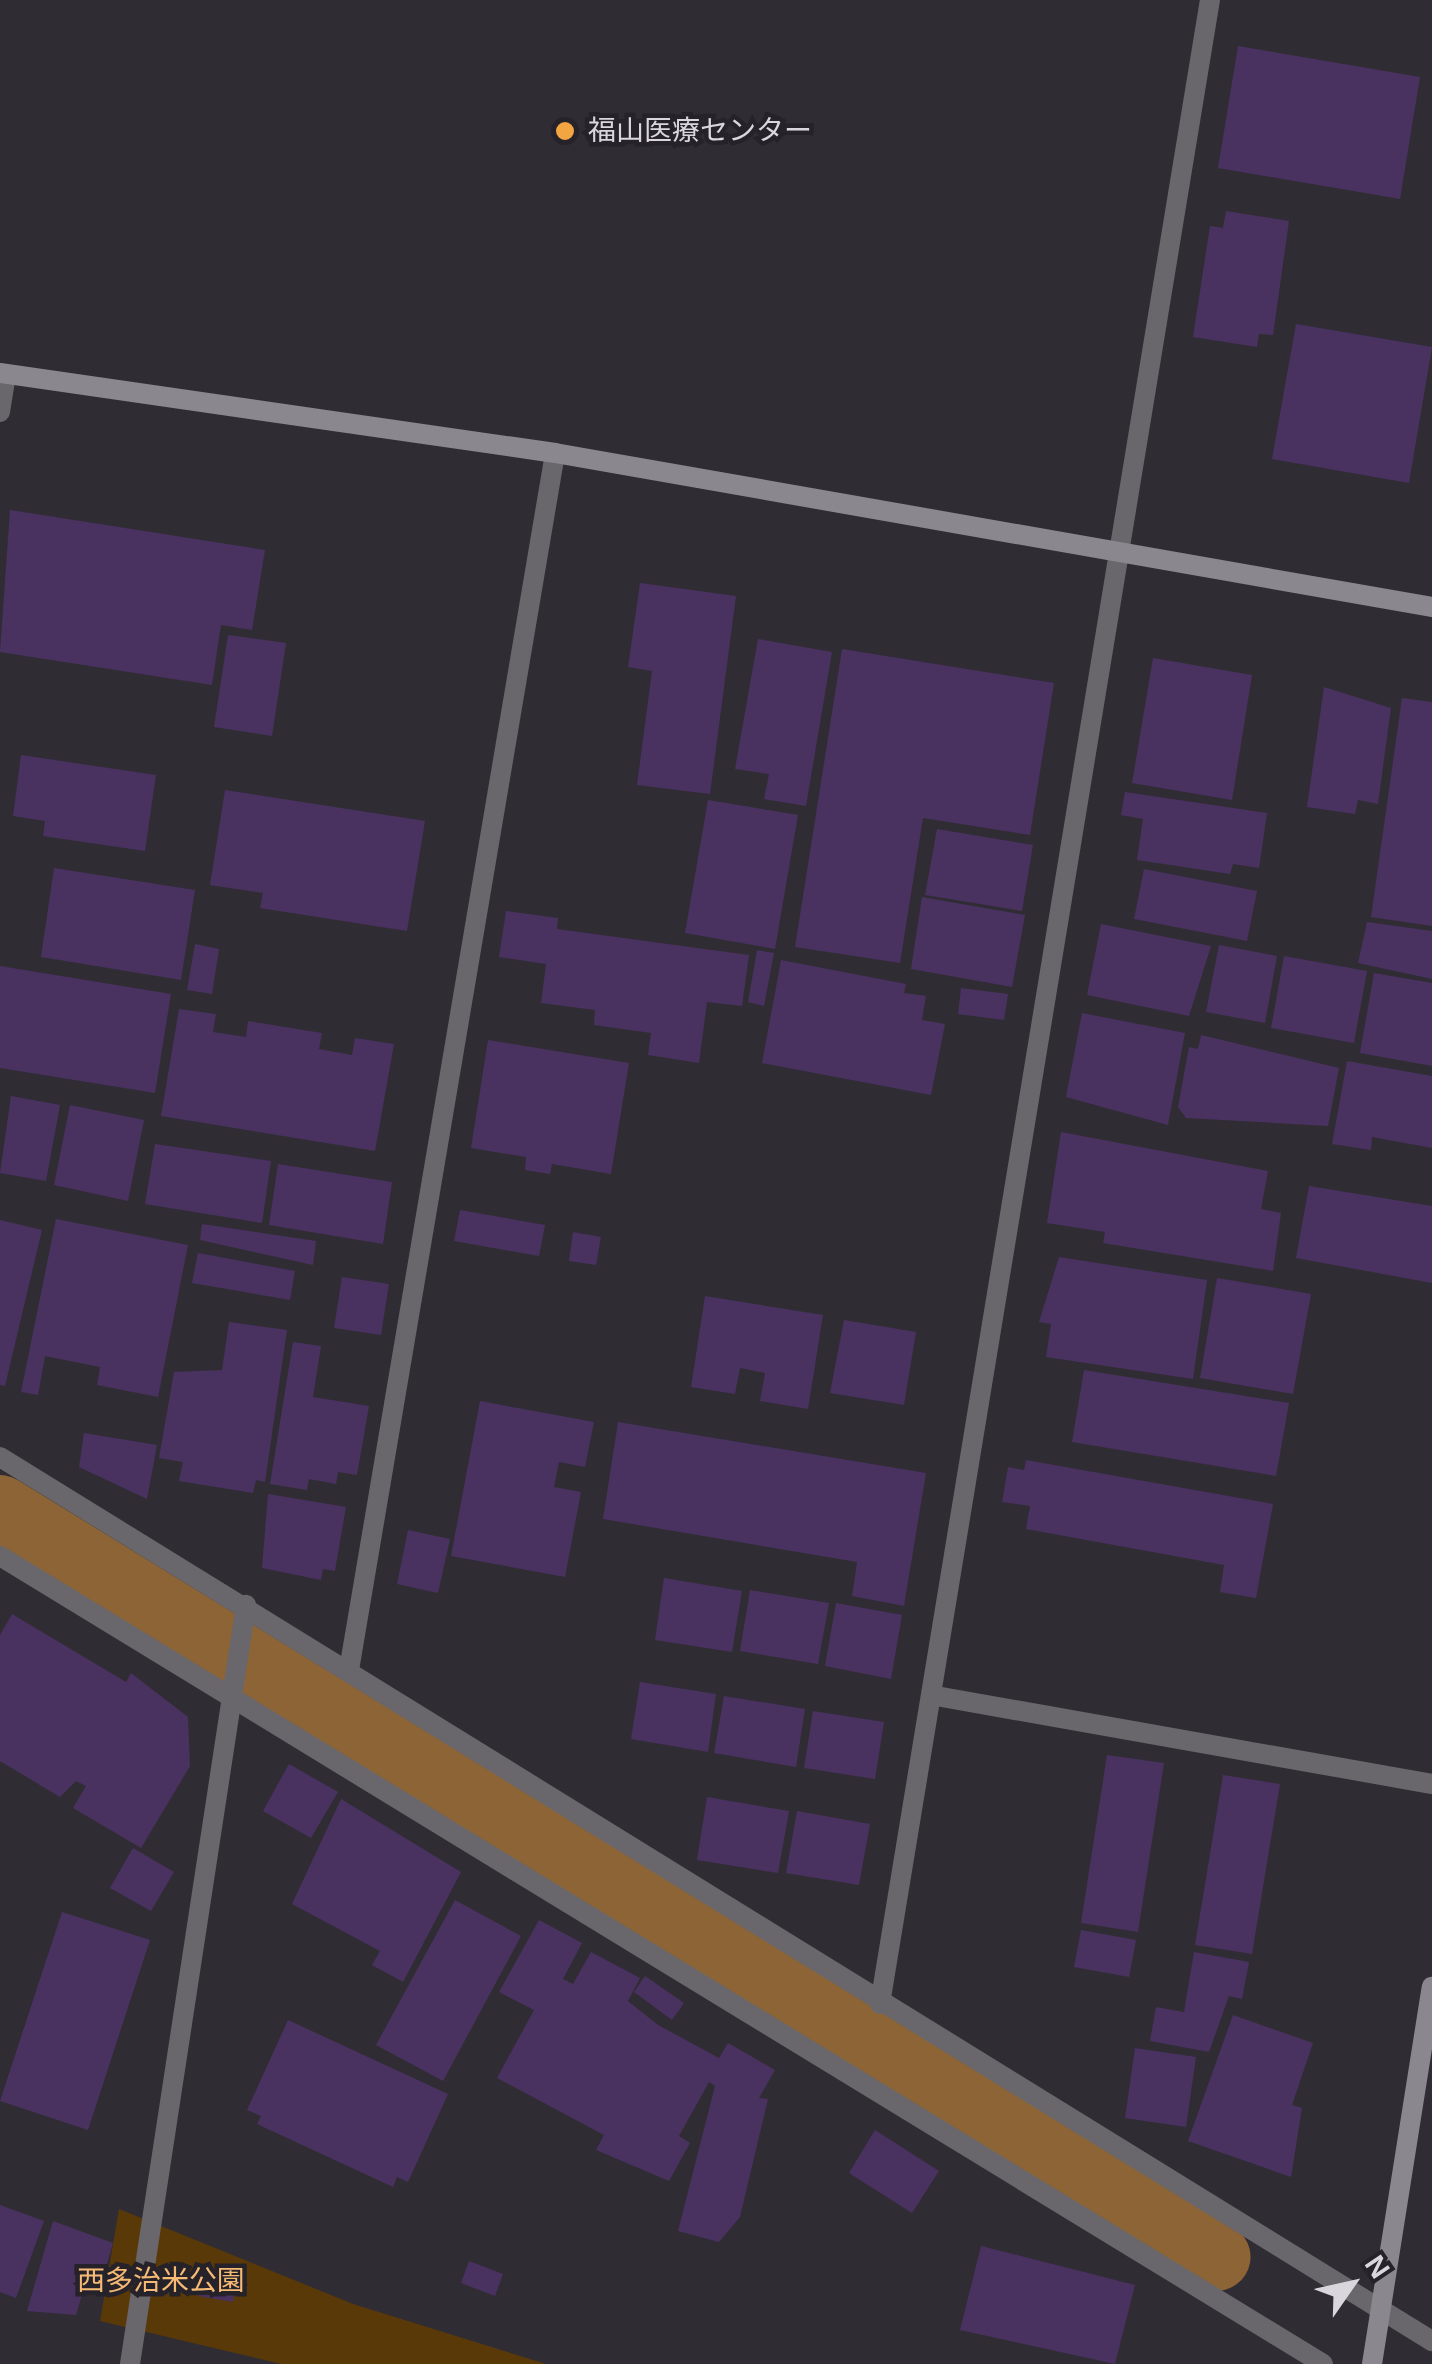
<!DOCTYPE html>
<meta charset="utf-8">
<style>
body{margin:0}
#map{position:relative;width:1432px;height:2364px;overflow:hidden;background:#302c34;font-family:Helvetica,"Noto Sans JP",sans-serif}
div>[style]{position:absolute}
.green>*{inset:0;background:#5a3909}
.canal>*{height:68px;margin:-34px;padding:0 34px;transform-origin:34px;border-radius:34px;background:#8c6435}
.building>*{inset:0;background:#493260}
.street>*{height:20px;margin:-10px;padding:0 10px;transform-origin:10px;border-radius:10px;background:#69676c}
.secondary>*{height:20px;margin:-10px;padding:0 10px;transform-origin:10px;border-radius:10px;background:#8a878e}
.dots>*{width:28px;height:28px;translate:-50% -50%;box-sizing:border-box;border:5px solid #26222a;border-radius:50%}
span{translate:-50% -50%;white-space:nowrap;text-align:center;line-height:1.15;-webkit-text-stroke:9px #26222a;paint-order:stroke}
.poi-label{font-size:28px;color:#d9d7dd}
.left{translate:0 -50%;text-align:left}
.park-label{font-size:28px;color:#f6ba75}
.north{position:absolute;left:1302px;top:2234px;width:100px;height:100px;-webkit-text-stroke:8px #26222a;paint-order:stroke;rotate:56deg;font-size:28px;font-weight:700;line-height:40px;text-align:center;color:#d9d7dd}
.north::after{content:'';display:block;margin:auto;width:35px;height:45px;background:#d9d7dd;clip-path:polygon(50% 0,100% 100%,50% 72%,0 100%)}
</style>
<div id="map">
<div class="green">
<div style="clip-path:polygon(119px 2209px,353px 2304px,546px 2364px,281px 2364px,100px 2321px)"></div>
</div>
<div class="canal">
<div style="left:0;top:1509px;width:1428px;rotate:31.58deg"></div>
</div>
<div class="building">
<div style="clip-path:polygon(1238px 46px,1420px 77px,1400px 199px,1218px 168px)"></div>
<div style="clip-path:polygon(1226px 211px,1289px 221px,1273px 335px,1259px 334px,1257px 347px,1193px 337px,1210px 226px,1223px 228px)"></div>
<div style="clip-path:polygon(1296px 324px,1432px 347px,1409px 483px,1272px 459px)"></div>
<div style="clip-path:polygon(10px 510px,265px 550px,252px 630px,221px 625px,212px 685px,0 652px)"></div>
<div style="clip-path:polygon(640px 583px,736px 596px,710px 794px,637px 785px,652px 671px,628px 667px)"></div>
<div style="clip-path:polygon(228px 635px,286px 643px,272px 736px,214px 727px)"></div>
<div style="clip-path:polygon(758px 639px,832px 652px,806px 806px,764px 799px,769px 774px,735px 769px)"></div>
<div style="clip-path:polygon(842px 649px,1054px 683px,1030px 835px,923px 818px,900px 963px,795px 947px)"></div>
<div style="clip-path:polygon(1153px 658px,1252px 675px,1232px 800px,1132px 783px)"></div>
<div style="clip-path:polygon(1324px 687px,1391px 708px,1378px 804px,1358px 800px,1355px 814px,1307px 807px)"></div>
<div style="clip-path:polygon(1402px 698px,1432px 702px,1432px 926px,1371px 917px)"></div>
<div style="clip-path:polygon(21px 755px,156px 775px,145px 851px,43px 836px,45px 821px,13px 816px)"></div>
<div style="clip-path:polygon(225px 790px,425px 821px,407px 931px,260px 908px,263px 893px,210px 885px)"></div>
<div style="clip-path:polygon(1125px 792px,1267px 813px,1259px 868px,1233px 864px,1230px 874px,1137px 860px,1143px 819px,1121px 815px)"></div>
<div style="clip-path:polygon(708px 800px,798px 815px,775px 949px,685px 933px)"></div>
<div style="clip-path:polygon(937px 829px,1033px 845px,1022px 911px,925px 895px)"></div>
<div style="clip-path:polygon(54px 868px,195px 890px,181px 980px,41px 957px)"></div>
<div style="clip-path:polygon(1144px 869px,1257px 891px,1247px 941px,1134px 919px)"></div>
<div style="clip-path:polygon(922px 897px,1025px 915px,1012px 987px,911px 969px)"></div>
<div style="clip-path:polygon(506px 911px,558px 918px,557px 929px,749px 955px,742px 1006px,707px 1002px,699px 1063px,648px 1055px,651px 1033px,594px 1025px,595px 1010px,541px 1003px,546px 964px,499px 957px)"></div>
<div style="clip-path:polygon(1367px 922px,1432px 931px,1432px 979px,1358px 963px)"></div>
<div style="clip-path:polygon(1101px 924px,1211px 946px,1189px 1016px,1087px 995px)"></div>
<div style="clip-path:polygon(195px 944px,219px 949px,212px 994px,187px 990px)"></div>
<div style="clip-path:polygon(1219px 945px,1277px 956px,1265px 1023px,1206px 1012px)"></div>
<div style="clip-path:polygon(757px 950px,774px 953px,764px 1006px,748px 1002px)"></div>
<div style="clip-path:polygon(1284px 956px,1367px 971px,1354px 1043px,1271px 1028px)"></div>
<div style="clip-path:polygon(781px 960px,906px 984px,904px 993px,926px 996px,922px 1020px,945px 1024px,931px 1095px,762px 1063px)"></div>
<div style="clip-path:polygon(0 966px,171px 994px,155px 1093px,0 1068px)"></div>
<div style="clip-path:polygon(1374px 973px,1432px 983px,1432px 1066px,1360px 1053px)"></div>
<div style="clip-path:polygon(961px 988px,1008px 994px,1004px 1020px,958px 1014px)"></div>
<div style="clip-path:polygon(179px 1009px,216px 1014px,213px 1032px,246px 1037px,248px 1021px,322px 1033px,319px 1049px,352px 1055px,355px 1038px,394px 1044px,375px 1151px,161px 1116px)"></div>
<div style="clip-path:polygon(1082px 1013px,1185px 1033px,1168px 1125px,1066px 1097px)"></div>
<div style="clip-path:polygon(1201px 1035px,1339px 1068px,1328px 1126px,1186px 1118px,1178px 1107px,1189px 1047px,1198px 1049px)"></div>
<div style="clip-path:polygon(488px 1040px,629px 1063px,611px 1174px,552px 1164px,550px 1174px,525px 1170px,526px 1157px,471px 1148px)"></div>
<div style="clip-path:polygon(1347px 1061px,1432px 1076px,1432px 1148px,1372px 1137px,1371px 1150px,1332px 1144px)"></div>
<div style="clip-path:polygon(11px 1096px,60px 1105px,46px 1181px,0 1173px)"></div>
<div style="clip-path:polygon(70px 1105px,144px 1120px,128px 1201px,54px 1185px)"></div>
<div style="clip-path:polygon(1061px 1132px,1268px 1171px,1261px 1209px,1281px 1213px,1273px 1271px,1103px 1243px,1105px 1232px,1047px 1223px)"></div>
<div style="clip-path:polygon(155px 1144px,271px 1161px,262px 1223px,145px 1204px)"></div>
<div style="clip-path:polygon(278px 1164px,392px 1182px,383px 1244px,269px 1225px)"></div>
<div style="clip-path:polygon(1309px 1186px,1432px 1206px,1432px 1283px,1296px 1258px)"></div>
<div style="clip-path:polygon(460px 1210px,545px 1225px,539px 1256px,454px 1241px)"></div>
<div style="clip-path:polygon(56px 1219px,188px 1245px,158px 1397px,97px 1385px,100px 1367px,45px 1356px,38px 1395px,21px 1392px)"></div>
<div style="clip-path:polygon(0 1220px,42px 1230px,5px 1386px,0 1385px)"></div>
<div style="clip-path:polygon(202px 1224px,316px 1241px,313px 1265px,200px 1240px)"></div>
<div style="clip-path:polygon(573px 1232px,601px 1237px,596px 1265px,569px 1261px)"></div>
<div style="clip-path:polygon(198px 1253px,295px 1271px,290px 1300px,192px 1283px)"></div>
<div style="clip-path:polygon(1059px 1257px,1207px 1280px,1193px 1379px,1046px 1357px,1051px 1324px,1039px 1322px)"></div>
<div style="clip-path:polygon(342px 1277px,389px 1284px,381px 1335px,334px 1328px)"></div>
<div style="clip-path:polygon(1217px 1278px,1311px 1294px,1293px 1394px,1200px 1378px)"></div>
<div style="clip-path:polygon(705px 1296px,823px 1315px,808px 1409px,760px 1401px,765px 1373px,740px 1368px,735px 1394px,691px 1387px)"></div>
<div style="clip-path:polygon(844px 1320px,916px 1332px,904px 1405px,830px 1393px)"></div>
<div style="clip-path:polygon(229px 1322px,287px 1330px,265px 1482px,256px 1480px,253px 1493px,179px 1481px,183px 1462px,159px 1458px,174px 1372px,222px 1370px)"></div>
<div style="clip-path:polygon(293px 1342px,321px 1346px,313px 1397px,369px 1406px,357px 1475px,338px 1472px,336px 1484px,309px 1479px,307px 1490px,270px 1484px)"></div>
<div style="clip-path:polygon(1084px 1370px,1289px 1403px,1276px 1476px,1072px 1442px)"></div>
<div style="clip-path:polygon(480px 1401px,594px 1422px,585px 1467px,559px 1462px,554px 1487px,581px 1492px,565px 1577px,451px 1556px)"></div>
<div style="clip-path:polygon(618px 1422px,926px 1473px,904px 1606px,852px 1596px,857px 1562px,603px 1519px)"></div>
<div style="clip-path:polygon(84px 1433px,157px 1445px,147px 1499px,79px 1467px)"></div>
<div style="clip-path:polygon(1026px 1460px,1273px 1504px,1256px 1598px,1220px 1592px,1224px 1565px,1026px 1529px,1030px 1506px,1002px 1502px,1008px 1467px,1024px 1470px)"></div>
<div style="clip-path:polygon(268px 1494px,346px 1507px,335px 1571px,323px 1569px,321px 1580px,262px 1568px)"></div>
<div style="clip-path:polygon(408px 1530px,450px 1539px,438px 1593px,397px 1584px)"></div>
<div style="clip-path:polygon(664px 1578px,742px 1591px,732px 1652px,655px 1640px)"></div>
<div style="clip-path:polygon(750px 1590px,829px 1603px,818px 1664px,740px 1651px)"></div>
<div style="clip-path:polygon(836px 1603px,902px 1615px,891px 1679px,825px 1666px)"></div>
<div style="clip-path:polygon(12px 1614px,126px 1682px,131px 1673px,188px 1717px,190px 1766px,141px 1848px,73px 1808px,86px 1786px,76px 1781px,60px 1797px,0 1761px,0 1635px)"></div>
<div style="clip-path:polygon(640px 1682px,716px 1694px,708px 1752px,631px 1739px)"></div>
<div style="clip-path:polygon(724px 1696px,805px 1709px,796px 1767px,714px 1753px)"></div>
<div style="clip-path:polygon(813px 1711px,884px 1722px,875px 1779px,804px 1768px)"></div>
<div style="clip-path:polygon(1107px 1755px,1164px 1763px,1138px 1932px,1081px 1923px)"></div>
<div style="clip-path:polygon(289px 1764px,338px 1792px,311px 1838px,263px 1811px)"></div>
<div style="clip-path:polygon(1223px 1775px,1280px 1784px,1252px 1954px,1195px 1945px)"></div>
<div style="clip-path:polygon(707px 1797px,789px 1811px,778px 1873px,697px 1860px)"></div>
<div style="clip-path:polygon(341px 1799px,461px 1872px,403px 1982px,372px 1965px,380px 1951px,292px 1904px)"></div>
<div style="clip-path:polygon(797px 1811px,870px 1824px,859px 1885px,786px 1873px)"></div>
<div style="clip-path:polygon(133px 1848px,174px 1872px,151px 1911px,110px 1888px)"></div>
<div style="clip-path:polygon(455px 1900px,521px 1936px,443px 2081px,376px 2045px)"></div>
<div style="clip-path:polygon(62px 1912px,150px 1940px,88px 2130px,0 2101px)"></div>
<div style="clip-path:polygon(539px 1920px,582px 1943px,563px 1979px,573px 1984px,591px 1952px,640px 1978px,628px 2001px,658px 2025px,719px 2058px,728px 2043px,775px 2070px,759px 2098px,768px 2099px,740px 2217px,719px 2242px,678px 2231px,715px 2086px,709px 2082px,679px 2136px,690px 2143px,669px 2181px,596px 2150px,604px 2135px,497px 2078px,534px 2010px,499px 1992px)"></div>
<div style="clip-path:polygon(1081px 1930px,1136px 1940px,1129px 1977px,1074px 1967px)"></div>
<div style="clip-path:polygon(1194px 1952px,1249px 1962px,1242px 1999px,1229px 1996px,1209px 2052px,1150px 2041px,1156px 2007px,1184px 2012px)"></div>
<div style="clip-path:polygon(645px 1976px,684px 2003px,672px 2020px,634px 1992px)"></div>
<div style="clip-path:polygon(1233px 2015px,1313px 2043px,1292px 2105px,1302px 2108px,1291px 2177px,1188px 2141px)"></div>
<div style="clip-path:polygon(288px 2020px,448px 2094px,408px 2182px,397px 2177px,393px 2187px,257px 2124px,261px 2116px,247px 2110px)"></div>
<div style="clip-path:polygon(1135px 2048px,1196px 2057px,1186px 2127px,1125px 2118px)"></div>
<div style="clip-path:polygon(875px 2130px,939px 2171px,912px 2213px,849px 2173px)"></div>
<div style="clip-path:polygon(0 2205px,44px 2221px,16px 2298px,0 2292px)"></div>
<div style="clip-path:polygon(53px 2221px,113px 2243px,98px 2295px,83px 2291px,76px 2315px,27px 2311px)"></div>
<div style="clip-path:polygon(981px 2246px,1135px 2285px,1115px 2364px,960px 2330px)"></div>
<div style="clip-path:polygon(469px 2261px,503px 2274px,495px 2296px,461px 2283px)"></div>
<div style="clip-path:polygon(202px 2270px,237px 2274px,233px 2302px,198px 2296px)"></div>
</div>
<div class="street">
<div style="left:0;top:412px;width:38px;rotate:-81deg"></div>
<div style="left:0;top:1457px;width:1683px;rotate:31.69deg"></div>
<div style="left:0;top:1556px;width:1550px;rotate:31.41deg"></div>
<div style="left:349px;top:1670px;width:1234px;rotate:-80.39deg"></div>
<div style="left:936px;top:1696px;width:504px;rotate:10.06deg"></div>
<div style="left:880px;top:2004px;width:2031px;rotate:-80.65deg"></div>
<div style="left:130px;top:2364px;width:768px;rotate:-81.31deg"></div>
</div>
<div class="secondary">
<div style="left:0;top:373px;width:561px;rotate:8.2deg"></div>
<div style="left:555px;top:453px;width:890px;rotate:9.96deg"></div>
<div style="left:1372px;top:2364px;width:382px;rotate:-81deg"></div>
</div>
<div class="dots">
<div style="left:565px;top:131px;background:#f2a541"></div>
</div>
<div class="poi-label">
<span class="left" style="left:588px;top:131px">福山医療センター</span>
</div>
<div class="park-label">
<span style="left:161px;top:2281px">西多治米公園</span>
</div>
<div class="north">N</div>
</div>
